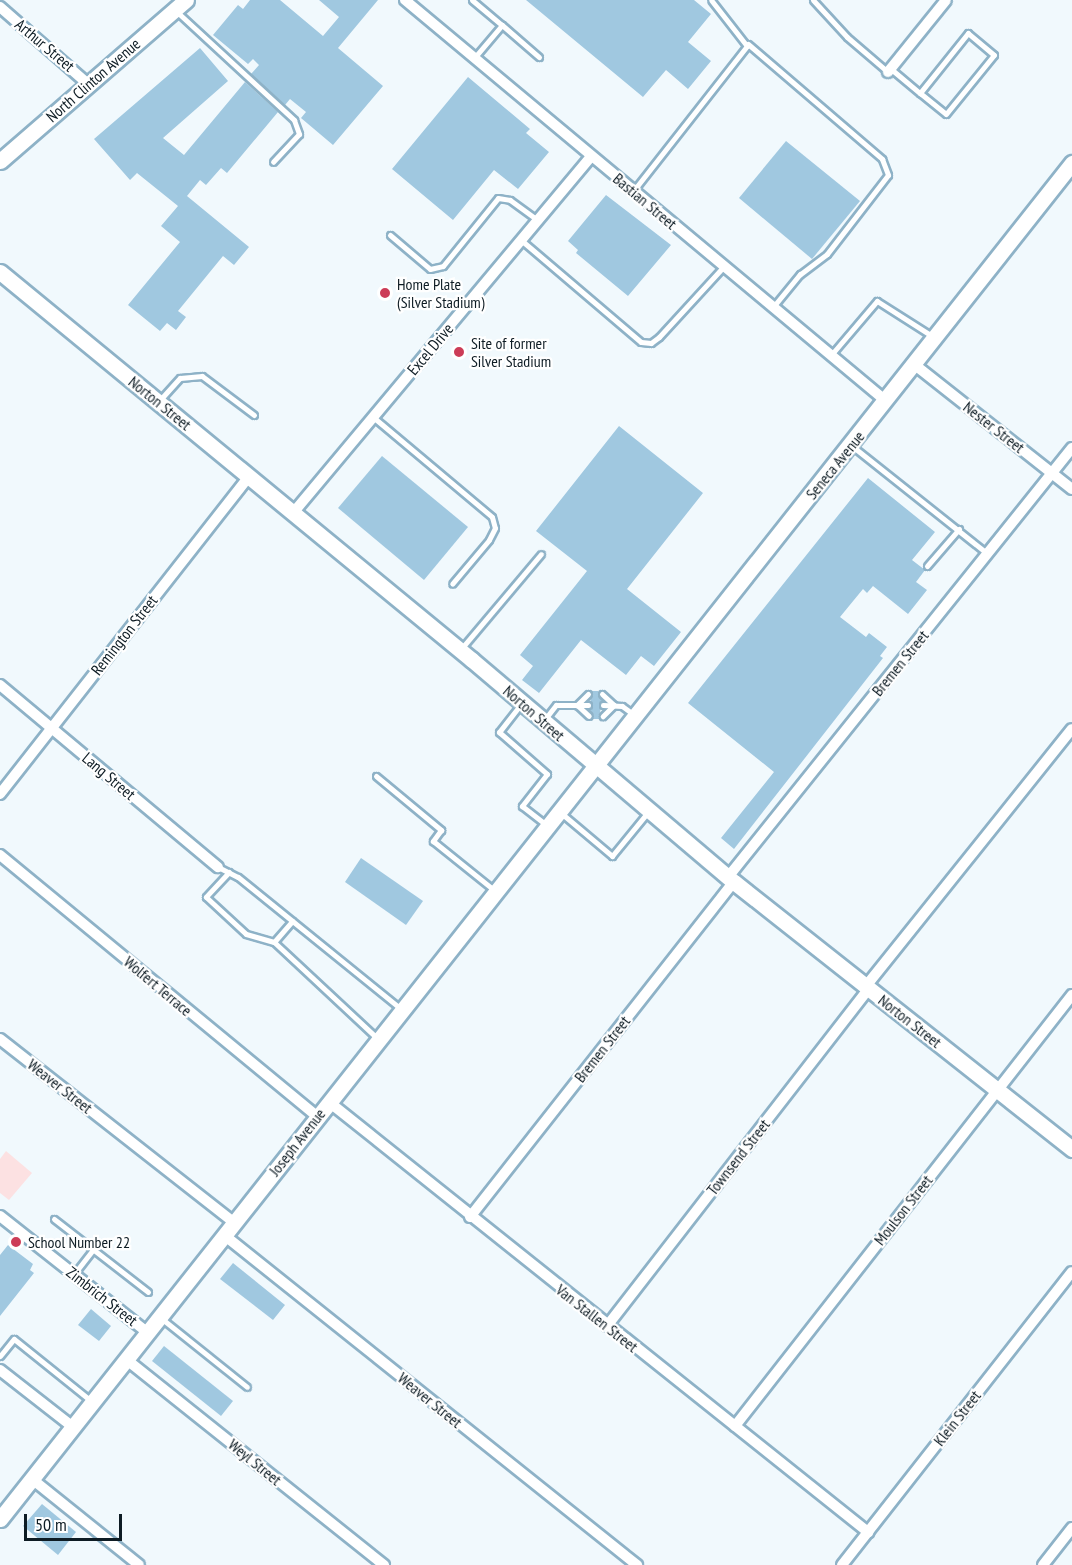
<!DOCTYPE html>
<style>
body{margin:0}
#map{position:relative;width:1072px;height:1565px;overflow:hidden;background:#f1f9fd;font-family:"PT Sans Narrow",sans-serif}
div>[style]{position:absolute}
.green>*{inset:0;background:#fce1e2}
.building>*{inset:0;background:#a0c8e0}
.roads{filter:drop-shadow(2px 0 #8eb2c7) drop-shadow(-2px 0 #8eb2c7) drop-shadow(0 2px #8eb2c7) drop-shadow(0 -2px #8eb2c7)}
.lane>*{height:5px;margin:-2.5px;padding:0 2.5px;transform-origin:2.5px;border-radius:2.5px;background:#fff}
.street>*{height:10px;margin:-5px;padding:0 5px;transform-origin:5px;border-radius:5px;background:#fff}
.secondary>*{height:15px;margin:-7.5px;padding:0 7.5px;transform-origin:7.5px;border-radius:7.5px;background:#fff}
.dots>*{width:16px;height:16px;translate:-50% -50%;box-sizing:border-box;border:3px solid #fff;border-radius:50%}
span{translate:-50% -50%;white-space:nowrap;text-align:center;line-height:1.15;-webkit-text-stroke:4.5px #fff;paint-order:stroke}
.street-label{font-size:16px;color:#0e1c24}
.poi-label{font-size:16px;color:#0e1c24}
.left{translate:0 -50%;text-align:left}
.scale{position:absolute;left:24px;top:1514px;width:98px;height:27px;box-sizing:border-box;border:3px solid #0e1c24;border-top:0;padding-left:8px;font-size:18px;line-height:21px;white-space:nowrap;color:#0e1c24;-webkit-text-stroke:4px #fff;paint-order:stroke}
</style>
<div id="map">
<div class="green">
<div style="clip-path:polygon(6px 1151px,32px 1173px,9px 1200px,0 1193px,0 1159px)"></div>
</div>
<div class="building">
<div style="clip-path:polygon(250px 0,280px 0,323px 36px,339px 17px,319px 0,378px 0,338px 48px,383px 86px,333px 145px,301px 118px,306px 112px,290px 99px,285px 105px,251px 74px,259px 65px,253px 59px,248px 64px,213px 35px,238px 5px,243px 9px)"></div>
<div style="clip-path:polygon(526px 0,694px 0,711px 14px,688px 42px,711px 61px,688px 89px,666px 70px,643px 97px)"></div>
<div style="clip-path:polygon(200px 48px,228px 81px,163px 138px,184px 155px,245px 82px,278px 112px,227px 173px,221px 168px,206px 185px,200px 180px,187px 196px,249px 247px,234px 265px,223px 256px,178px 311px,186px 317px,176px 330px,167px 323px,160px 331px,128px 305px,180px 242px,161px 226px,178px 206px,137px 173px,130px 180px,94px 139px)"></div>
<div style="clip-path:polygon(468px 77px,530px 129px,526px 133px,549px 152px,518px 189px,494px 170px,453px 220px,392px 169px)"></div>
<div style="clip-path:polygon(786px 141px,860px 201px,812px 259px,739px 198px)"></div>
<div style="clip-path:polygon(606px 195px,671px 245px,628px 296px,576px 253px,578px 250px,568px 241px)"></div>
<div style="clip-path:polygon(619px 426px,703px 493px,627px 589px,681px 632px,654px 666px,641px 656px,626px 675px,581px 640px,539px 693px,522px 680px,533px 666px,520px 655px,587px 571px,536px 531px)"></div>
<div style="clip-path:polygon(382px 456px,468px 527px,424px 580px,338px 508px)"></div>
<div style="clip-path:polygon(868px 478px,935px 532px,912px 560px,925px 570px,916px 582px,927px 590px,908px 614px,873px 586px,867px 593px,863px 589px,840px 617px,866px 637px,869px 633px,887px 647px,880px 656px,883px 658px,734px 849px,721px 838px,774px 772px,688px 703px)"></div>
<div style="clip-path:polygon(592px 691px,598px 691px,602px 700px,599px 719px,593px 719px,589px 710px)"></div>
<div style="clip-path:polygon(361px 858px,423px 901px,406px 925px,345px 882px)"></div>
<div style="clip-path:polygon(8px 1245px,33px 1264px,30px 1270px,34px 1273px,0 1316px,0 1255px)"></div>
<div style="clip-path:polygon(233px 1263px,285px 1305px,273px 1320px,220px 1279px)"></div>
<div style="clip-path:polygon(91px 1309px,111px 1326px,99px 1341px,78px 1325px)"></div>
<div style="clip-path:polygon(164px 1346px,233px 1401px,221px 1416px,152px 1361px)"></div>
<div style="clip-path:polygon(42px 1504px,76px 1532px,58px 1555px,23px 1526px)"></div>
</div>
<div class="roads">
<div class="lane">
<div style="left:472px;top:0;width:39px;rotate:40deg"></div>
<div style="left:502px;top:25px;width:43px;rotate:130.3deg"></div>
<div style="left:813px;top:0;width:50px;rotate:47.4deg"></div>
<div style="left:847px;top:37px;width:54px;rotate:40.5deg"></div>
<div style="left:176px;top:11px;width:161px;rotate:42.7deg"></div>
<div style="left:294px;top:120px;width:15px;rotate:70deg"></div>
<div style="left:299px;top:134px;width:38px;rotate:133deg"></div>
<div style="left:502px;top:25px;width:49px;rotate:40.9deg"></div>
<div style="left:748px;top:44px;width:177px;rotate:40.6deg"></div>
<div style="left:882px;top:159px;width:17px;rotate:69deg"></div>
<div style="left:888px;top:175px;width:100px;rotate:127.7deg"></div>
<div style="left:827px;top:254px;width:34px;rotate:143deg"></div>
<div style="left:800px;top:274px;width:43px;rotate:129.3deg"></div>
<div style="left:891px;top:69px;width:38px;rotate:40deg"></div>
<div style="left:920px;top:93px;width:33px;rotate:39deg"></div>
<div style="left:946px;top:114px;width:76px;rotate:-50.9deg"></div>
<div style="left:994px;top:55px;width:34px;rotate:-140deg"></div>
<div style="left:968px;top:33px;width:77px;rotate:128.7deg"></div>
<div style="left:634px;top:190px;width:183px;rotate:-51.9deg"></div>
<div style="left:747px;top:46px;width:58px;rotate:-128deg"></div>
<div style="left:390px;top:235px;width:52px;rotate:40.4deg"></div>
<div style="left:430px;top:269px;width:13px;rotate:-13deg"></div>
<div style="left:443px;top:266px;width:87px;rotate:-51deg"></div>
<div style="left:498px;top:198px;width:12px;rotate:9deg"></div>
<div style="left:510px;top:200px;width:34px;rotate:36deg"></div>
<div style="left:521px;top:240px;width:157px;rotate:40.4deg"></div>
<div style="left:641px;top:342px;width:10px;rotate:6deg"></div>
<div style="left:651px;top:343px;width:10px;rotate:-37deg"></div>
<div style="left:659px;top:337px;width:96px;rotate:-47.5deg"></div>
<div style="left:831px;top:355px;width:71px;rotate:-49.6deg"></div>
<div style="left:877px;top:301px;width:65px;rotate:32.5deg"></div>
<div style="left:159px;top:401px;width:31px;rotate:-48deg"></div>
<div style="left:180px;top:378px;width:22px;rotate:-5deg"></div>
<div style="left:202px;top:376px;width:65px;rotate:36.9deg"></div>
<div style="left:373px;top:417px;width:155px;rotate:40deg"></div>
<div style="left:492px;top:517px;width:11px;rotate:75deg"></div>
<div style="left:495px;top:528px;width:13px;rotate:117deg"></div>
<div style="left:489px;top:540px;width:57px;rotate:130.1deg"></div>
<div style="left:852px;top:446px;width:174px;rotate:38.5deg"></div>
<div style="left:927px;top:566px;width:49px;rotate:-49.1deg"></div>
<div style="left:461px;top:649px;width:124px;rotate:-49.9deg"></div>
<div style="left:588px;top:694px;width:16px;rotate:135deg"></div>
<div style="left:577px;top:705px;width:16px;rotate:43deg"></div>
<div style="left:602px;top:694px;width:16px;rotate:43deg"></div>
<div style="left:614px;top:705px;width:16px;rotate:135deg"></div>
<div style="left:521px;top:704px;width:36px;rotate:128deg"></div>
<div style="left:499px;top:732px;width:64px;rotate:41.2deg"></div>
<div style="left:547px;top:774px;width:41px;rotate:128deg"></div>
<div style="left:522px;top:806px;width:31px;rotate:38deg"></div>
<div style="left:603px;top:705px;width:19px;rotate:3deg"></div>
<div style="left:622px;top:706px;width:14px;rotate:36deg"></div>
<div style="left:545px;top:719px;width:18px;rotate:-52deg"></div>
<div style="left:556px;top:705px;width:32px"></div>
<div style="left:376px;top:776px;width:85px;rotate:39.7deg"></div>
<div style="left:441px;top:830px;width:14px;rotate:126deg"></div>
<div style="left:433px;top:841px;width:78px;rotate:38.8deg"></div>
<div style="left:561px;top:813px;width:67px;rotate:40.1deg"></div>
<div style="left:612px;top:856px;width:57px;rotate:-50.7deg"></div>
<div style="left:218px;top:867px;width:22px;rotate:27deg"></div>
<div style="left:238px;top:877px;width:210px;rotate:39deg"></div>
<div style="left:229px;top:872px;width:34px;rotate:133deg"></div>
<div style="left:206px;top:897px;width:54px;rotate:42.8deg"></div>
<div style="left:246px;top:934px;width:29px;rotate:16deg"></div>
<div style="left:274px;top:942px;width:142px;rotate:43deg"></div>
<div style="left:274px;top:942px;width:28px;rotate:-49deg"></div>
<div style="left:54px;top:1219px;width:119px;rotate:37.8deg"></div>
<div style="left:74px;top:1274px;width:31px;rotate:-52deg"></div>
<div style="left:161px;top:1318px;width:110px;rotate:38.7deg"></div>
<div style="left:0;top:1356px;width:22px;rotate:-51deg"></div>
<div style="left:14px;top:1339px;width:99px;rotate:38.8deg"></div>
</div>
<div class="street">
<div style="left:405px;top:0;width:626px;rotate:39.82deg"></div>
<div style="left:0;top:7px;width:117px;rotate:41.2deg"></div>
<div style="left:888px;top:72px;width:92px;rotate:-51.1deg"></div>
<div style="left:915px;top:365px;width:200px;rotate:38.3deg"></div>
<div style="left:293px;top:513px;width:464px;rotate:-50.1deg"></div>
<div style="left:0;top:685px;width:284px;rotate:39.9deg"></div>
<div style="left:0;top:794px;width:403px;rotate:-51.9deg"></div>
<div style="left:0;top:855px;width:411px;rotate:39.5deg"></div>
<div style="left:728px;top:877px;width:550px;rotate:-51.28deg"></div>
<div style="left:866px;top:986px;width:329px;rotate:-51.3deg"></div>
<div style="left:0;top:1039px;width:296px;rotate:38.1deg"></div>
<div style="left:329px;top:1102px;width:690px;rotate:38.58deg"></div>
<div style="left:0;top:1216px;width:189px;rotate:38.3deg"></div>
<div style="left:470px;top:1217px;width:427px;rotate:-51.8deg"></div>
<div style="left:224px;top:1235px;width:529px;rotate:38.63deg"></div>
<div style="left:607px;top:1326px;width:428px;rotate:-52.2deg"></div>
<div style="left:127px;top:1360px;width:329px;rotate:38.6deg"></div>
<div style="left:0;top:1370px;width:93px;rotate:38deg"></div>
<div style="left:735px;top:1426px;width:547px;rotate:-51.98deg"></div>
<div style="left:32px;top:1479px;width:137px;rotate:38.8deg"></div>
<div style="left:842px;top:1565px;width:372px;rotate:-51.9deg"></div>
<div style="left:1043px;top:1565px;width:47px;rotate:-51.9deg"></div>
</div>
<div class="secondary">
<div style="left:0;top:161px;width:246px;rotate:-40.9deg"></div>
<div style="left:0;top:272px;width:611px;rotate:39.42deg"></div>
<div style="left:472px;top:660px;width:343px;rotate:40.3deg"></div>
<div style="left:734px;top:882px;width:431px;rotate:38.3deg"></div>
<div style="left:0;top:1519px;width:1729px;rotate:-51.67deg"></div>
</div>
</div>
<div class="dots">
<div style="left:385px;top:293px;background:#cc3c57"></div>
<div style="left:459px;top:352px;background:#cc3c57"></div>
<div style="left:16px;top:1242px;background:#cc3c57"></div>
</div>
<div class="street-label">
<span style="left:45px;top:45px;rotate:40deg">Arthur Street</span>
<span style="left:93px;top:80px;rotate:-41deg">North Clinton Avenue</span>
<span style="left:645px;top:201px;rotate:40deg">Bastian Street</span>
<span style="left:430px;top:349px;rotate:-50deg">Excel Drive</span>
<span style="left:160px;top:403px;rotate:39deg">Norton Street</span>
<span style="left:994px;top:427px;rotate:38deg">Nester Street</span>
<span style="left:835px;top:465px;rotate:-51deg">Seneca Avenue</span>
<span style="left:124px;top:635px;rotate:-52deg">Remington Street</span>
<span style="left:900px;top:663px;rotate:-51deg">Bremen Street</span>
<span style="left:534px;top:713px;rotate:41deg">Norton Street</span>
<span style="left:109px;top:776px;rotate:40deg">Lang Street</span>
<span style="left:158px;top:986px;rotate:40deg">Wolfert Terrace</span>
<span style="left:910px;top:1021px;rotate:38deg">Norton Street</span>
<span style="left:602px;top:1049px;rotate:-52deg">Bremen Street</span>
<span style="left:60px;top:1086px;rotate:38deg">Weaver Street</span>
<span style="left:297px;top:1142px;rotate:-52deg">Joseph Avenue</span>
<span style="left:738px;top:1157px;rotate:-52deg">Townsend Street</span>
<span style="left:903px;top:1210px;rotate:-52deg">Moulson Street</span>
<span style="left:102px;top:1296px;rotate:38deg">Zimbrich Street</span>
<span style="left:597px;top:1318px;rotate:38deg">Van Stallen Street</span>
<span style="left:430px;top:1400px;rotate:39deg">Weaver Street</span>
<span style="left:957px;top:1418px;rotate:-52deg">Klein Street</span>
<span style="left:255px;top:1462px;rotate:39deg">Weyl Street</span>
</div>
<div class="poi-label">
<span class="left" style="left:397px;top:293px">Home Plate<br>(Silver Stadium)</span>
<span class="left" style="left:471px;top:352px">Site of former<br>Silver Stadium</span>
<span class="left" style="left:28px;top:1242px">School Number 22</span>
</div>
<div class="scale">50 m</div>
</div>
